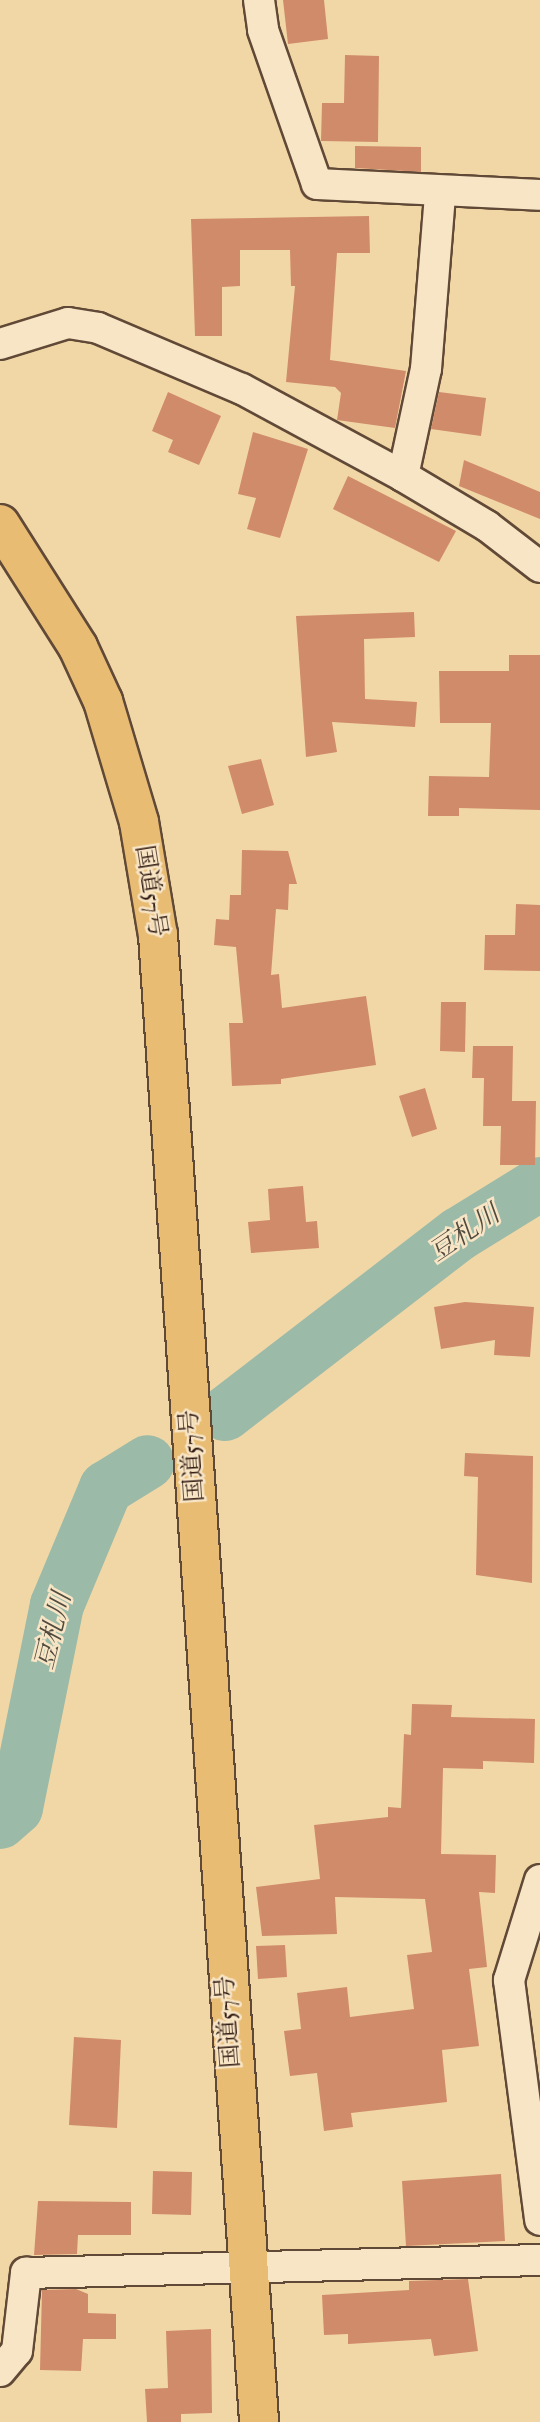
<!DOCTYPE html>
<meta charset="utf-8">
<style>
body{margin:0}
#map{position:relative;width:540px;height:2422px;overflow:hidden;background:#f2d7a6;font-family:"IM FELL English","Noto Serif JP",serif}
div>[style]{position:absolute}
.river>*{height:54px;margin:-27px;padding:0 27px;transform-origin:27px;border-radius:27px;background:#9bbaa8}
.building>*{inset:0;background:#d08b6a}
.roads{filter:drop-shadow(2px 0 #614937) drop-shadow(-2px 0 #614937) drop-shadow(0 2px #614937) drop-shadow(0 -2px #614937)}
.street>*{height:30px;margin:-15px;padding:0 15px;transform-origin:15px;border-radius:15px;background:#f7e5c5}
.highway>*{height:38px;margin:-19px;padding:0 19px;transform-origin:19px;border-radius:19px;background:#e9bc73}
span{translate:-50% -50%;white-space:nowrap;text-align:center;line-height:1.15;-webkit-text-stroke:5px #f7e5c5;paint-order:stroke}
.street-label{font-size:24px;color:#311a12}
.water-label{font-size:26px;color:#514a3f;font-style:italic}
</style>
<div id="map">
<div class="river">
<div style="left:225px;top:1414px;width:295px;rotate:-37.6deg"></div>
<div style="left:459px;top:1234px;width:95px;rotate:-31.7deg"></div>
<div style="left:0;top:1822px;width:21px;rotate:-41deg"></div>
<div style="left:16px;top:1808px;width:207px;rotate:-78.6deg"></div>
<div style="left:57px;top:1605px;width:127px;rotate:-67.3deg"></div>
<div style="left:106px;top:1488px;width:49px;rotate:-31.8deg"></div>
</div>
<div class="building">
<div style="clip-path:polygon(283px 0,324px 0,328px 39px,288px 44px)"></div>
<div style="clip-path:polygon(345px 55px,379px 56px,378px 142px,321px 141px,322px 103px,344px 103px)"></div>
<div style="clip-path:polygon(355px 146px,421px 147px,421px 172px,355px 168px)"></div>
<div style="clip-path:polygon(369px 216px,370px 253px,337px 253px,330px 360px,406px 371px,395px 428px,337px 420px,341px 393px,335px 387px,286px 382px,295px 286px,291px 286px,290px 250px,240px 250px,240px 286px,222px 287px,222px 336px,195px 336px,191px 219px)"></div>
<div style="clip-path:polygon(168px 392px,221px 416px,199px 465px,168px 452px,173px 440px,152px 431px)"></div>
<div style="clip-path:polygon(439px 392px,486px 398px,481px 436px,431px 429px)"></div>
<div style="clip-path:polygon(253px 432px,308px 449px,280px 538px,247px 529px,256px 498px,238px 494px)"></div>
<div style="clip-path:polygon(464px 460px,540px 492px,540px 519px,459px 486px)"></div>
<div style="clip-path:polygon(348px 476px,456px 531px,439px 562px,333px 509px)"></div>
<div style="clip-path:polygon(414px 612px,415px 637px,364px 639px,365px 699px,417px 702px,415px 727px,332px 722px,337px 752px,306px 757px,296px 616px)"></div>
<div style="clip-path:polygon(509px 655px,540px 655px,540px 810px,459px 808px,459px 816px,428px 816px,429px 776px,489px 777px,491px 723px,440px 723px,439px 671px,509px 671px)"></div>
<div style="clip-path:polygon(261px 759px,274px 805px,242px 814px,228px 766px)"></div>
<div style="clip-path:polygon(242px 850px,288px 851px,297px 884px,289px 884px,288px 910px,276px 909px,271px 975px,279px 974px,282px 1008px,366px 996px,376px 1065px,281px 1079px,281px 1084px,232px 1086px,229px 1023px,243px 1023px,236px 947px,214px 945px,216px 919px,229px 920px,230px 895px,241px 895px)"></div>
<div style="clip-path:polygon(516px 904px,540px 905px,540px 971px,484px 970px,485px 935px,515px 935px)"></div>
<div style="clip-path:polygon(441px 1002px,466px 1002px,465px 1052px,440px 1051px)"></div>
<div style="clip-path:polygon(473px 1046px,513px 1046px,512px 1101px,536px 1101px,535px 1165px,500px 1165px,501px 1126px,483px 1126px,484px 1078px,472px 1078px)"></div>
<div style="clip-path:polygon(425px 1088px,437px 1129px,412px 1137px,399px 1096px)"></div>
<div style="clip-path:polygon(303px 1186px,306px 1222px,317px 1221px,319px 1248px,251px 1253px,248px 1222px,270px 1220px,268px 1189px)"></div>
<div style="clip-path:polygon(465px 1302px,534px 1307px,530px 1357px,494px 1355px,495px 1340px,441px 1349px,434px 1307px)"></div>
<div style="clip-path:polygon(465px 1453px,533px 1456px,532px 1583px,476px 1575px,478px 1477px,464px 1476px)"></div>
<div style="clip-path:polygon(412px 1704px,452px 1705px,451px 1717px,535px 1719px,534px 1763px,483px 1761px,483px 1769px,443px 1768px,441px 1854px,496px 1855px,495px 1893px,479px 1892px,487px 1967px,469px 1969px,479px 2046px,442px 2050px,447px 2102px,351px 2113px,353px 2127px,324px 2131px,317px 2073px,290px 2076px,284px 2031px,301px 2029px,297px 1993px,347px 1987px,350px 2017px,414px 2009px,407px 1955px,432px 1952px,425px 1899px,335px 1897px,337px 1934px,262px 1936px,256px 1887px,320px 1879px,314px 1825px,388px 1817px,388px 1807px,401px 1808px,404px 1734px,411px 1735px)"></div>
<div style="clip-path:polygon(285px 1945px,287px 1977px,258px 1979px,256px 1946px)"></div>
<div style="clip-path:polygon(74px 2037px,121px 2040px,117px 2128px,69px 2125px)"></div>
<div style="clip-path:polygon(153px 2171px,192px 2172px,191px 2215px,152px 2214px)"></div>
<div style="clip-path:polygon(501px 2174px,505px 2241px,406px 2246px,402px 2181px)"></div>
<div style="clip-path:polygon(38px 2201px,131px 2202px,131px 2235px,78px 2235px,77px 2254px,34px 2255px)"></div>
<div style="clip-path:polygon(468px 2279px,478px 2351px,434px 2356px,431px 2339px,348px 2344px,348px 2334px,324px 2335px,322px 2295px,409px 2290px,409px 2281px)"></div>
<div style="clip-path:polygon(76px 2289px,88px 2294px,88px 2313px,116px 2314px,116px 2339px,83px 2339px,81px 2371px,40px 2370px,42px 2290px)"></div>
<div style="clip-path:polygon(211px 2329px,212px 2413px,181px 2414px,181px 2422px,147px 2422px,145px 2389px,168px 2388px,166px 2331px)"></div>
</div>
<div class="roads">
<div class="street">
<div style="left:259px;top:0;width:30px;rotate:82deg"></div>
<div style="left:263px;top:30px;width:163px;rotate:70.7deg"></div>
<div style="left:317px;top:184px;width:223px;rotate:2.8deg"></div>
<div style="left:0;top:344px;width:71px;rotate:-17.2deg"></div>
<div style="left:68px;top:323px;width:30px;rotate:9deg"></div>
<div style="left:98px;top:328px;width:156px;rotate:23deg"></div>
<div style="left:242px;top:389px;width:183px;rotate:28.4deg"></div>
<div style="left:403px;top:476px;width:98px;rotate:30.8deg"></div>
<div style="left:487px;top:526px;width:67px;rotate:37.7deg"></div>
<div style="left:403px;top:476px;width:109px;rotate:-77.9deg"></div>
<div style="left:426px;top:369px;width:176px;rotate:-85.4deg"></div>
<div style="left:540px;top:1880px;width:105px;rotate:107.2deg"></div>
<div style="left:509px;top:1980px;width:242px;rotate:82.6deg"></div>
<div style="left:0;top:2371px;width:26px;rotate:-50deg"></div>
<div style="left:17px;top:2351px;width:79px;rotate:-83.4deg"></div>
<div style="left:26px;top:2273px;width:514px;rotate:-1.45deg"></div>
</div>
<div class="highway">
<div style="left:0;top:524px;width:146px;rotate:57.6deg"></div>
<div style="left:78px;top:647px;width:60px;rotate:65.2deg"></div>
<div style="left:103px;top:701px;width:126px;rotate:73.4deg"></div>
<div style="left:139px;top:822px;width:115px;rotate:80.5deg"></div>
<div style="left:158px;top:935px;width:1490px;rotate:86.11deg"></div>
</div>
</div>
<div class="street-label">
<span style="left:150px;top:891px;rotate:81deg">国道57号</span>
<span style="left:193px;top:1456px;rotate:-94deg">国道57号</span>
<span style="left:229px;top:2022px;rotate:-94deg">国道57号</span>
</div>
<div class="water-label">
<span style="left:465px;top:1234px;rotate:-34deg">豆札川</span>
<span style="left:54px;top:1631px;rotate:-76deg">豆札川</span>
</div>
</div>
